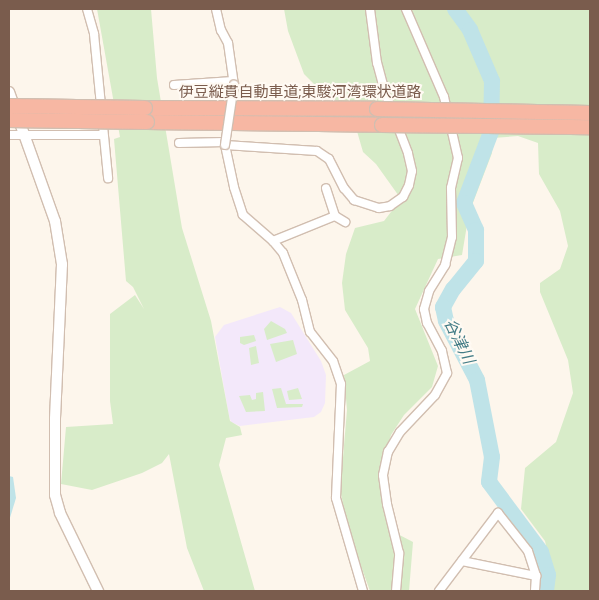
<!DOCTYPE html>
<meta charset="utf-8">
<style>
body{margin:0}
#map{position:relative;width:599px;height:600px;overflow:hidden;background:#fdf6ec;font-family:"Sofia Sans Condensed","Noto Sans JP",sans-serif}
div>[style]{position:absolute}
.education>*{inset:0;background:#f3e8fa}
.green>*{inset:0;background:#d8ecc9}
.water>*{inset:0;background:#bfe3e8}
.river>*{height:16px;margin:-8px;padding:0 8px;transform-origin:8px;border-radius:8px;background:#bfe3e8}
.roads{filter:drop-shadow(1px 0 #d1beb0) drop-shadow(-1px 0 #d1beb0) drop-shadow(0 1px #d1beb0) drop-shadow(0 -1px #d1beb0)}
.minor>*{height:8px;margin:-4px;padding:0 4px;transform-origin:4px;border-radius:4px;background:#fff}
.tertiary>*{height:10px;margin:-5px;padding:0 5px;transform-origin:5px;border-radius:5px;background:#fff}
.motorway>*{height:14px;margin:-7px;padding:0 7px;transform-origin:7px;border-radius:7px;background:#f7b7a3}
.bridges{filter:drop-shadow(1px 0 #d1beb0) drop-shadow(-1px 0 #d1beb0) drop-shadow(0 1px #d1beb0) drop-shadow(0 -1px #d1beb0)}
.minor-bridge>*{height:8px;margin:-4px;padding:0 4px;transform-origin:4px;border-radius:4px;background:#fff}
.motorway-bridge>*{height:14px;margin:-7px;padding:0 7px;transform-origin:7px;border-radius:7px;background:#f7b7a3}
span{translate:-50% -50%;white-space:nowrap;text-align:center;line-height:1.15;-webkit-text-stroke:4px #fffaf3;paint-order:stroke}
.street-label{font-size:15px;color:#7a5c4d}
.water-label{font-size:16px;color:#437c86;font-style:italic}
.frame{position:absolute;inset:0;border:10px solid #7a5c4d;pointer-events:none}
</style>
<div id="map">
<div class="education">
<div style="clip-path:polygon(280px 307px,291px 313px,321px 361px,326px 375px,325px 403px,321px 412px,314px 417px,240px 426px,231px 422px,229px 416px,215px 337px,224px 325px)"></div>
</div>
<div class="green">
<div style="clip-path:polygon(97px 9px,151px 9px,157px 78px,182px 228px,211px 321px,230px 421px,240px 427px,242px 435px,226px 438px,219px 465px,255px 591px,204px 591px,187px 548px,169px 454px,162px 463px,142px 473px,92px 490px,61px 484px,66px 427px,113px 424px,110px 401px,110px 314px,135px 295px,144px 309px,133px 287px,126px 281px,114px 139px,120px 137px)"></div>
<div style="clip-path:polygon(284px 9px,590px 9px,590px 591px,551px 591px,552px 573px,545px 541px,521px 509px,525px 468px,556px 442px,573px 393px,568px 360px,540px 292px,540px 283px,560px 269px,568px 246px,560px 211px,539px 174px,538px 143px,518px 136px,493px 138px,492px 153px,469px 213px,462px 255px,438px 259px,415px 309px,438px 366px,432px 387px,404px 415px,391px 435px,379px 476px,388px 529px,413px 542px,409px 591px,370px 591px,349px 533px,341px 494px,341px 481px,347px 410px,344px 375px,370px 361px,368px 348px,345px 310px,342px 283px,346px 254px,355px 228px,384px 221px,401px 199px,376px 164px,363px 152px,350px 107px,325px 95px,304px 74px,288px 31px)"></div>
<div style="clip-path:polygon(271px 321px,285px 329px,287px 333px,267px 340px,264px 329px)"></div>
<div style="clip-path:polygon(254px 335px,256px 341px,244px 345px,240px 343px,240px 337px)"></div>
<div style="clip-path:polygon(293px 340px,297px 354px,276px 362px,270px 344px)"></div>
<div style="clip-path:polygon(256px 346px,259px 363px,251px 365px,249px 348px)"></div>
<div style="clip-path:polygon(281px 388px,286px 404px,303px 404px,302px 407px,277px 408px,272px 389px)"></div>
<div style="clip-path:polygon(298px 388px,302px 399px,289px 400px,287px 391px)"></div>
<div style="clip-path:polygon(263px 392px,265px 411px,246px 412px,239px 396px,250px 395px,252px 400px,256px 399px,256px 393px)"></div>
</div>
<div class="water">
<div style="clip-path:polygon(9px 476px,13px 477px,16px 498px,9px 521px)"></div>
</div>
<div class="river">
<div style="left:455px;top:9px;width:26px;rotate:54deg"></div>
<div style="left:470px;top:30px;width:56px;rotate:66.7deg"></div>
<div style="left:492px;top:81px;width:51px;rotate:91.1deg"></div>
<div style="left:491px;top:132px;width:76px;rotate:110.8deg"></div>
<div style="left:464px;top:203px;width:30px;rotate:66deg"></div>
<div style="left:476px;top:230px;width:31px;rotate:90deg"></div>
<div style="left:476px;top:261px;width:36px;rotate:129deg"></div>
<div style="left:453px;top:289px;width:21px;rotate:119deg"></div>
<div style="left:443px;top:307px;width:14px;rotate:78deg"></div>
<div style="left:446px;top:321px;width:67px;rotate:62.3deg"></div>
<div style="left:477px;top:380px;width:78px;rotate:79deg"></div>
<div style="left:492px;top:457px;width:25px;rotate:97deg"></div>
<div style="left:489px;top:482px;width:87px;rotate:53.4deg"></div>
<div style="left:541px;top:552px;width:24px;rotate:73deg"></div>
<div style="left:548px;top:575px;width:16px;rotate:97deg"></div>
</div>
<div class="roads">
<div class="minor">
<div style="left:87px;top:9px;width:26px;rotate:74deg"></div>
<div style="left:94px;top:34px;width:145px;rotate:84.4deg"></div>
<div style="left:216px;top:9px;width:22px;rotate:77deg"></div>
<div style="left:221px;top:30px;width:15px;rotate:62deg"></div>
<div style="left:228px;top:43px;width:42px;rotate:81.9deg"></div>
<div style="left:174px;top:85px;width:59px;rotate:-3.9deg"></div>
<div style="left:9px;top:135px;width:94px"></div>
<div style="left:179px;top:143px;width:46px;rotate:-1.2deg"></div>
<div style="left:335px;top:216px;width:12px;rotate:31deg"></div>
<div style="left:273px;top:241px;width:67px;rotate:-22deg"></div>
<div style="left:335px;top:216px;width:29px;rotate:-108deg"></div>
<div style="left:462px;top:561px;width:76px;rotate:11.5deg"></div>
<div style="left:363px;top:591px;width:97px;rotate:-106.2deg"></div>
<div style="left:336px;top:498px;width:114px;rotate:-87.5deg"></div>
<div style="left:341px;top:384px;width:24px;rotate:-109deg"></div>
<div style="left:333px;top:361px;width:37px;rotate:-128deg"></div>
<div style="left:310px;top:332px;width:33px;rotate:-104deg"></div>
<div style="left:302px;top:300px;width:51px;rotate:-112deg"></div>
<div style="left:283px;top:253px;width:16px;rotate:-130deg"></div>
<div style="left:273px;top:241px;width:40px;rotate:-139deg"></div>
<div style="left:243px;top:215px;width:29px;rotate:-108deg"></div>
<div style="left:234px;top:187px;width:43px;rotate:-102.1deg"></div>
<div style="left:225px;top:145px;width:92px;rotate:3.7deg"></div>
<div style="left:317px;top:151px;width:14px;rotate:34deg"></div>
<div style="left:329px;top:159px;width:33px;rotate:63deg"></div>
<div style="left:344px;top:188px;width:16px;rotate:50deg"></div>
<div style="left:354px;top:200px;width:26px;rotate:18deg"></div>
<div style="left:379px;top:208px;width:11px;rotate:-10deg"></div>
<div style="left:390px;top:206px;width:16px;rotate:-35deg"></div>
<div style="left:403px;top:197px;width:13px;rotate:-63deg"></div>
<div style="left:409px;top:185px;width:14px;rotate:-78deg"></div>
<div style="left:412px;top:171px;width:18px;rotate:-103deg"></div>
<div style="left:408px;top:153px;width:61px;rotate:-111.1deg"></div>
<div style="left:386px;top:96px;width:34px;rotate:-105deg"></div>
<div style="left:377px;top:63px;width:54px;rotate:-97.4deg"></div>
<div style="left:396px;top:591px;width:38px;rotate:-85deg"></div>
<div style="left:399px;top:553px;width:50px;rotate:-103.8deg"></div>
<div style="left:387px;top:504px;width:29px;rotate:-98deg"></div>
<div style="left:383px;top:475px;width:24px;rotate:-78deg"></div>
<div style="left:388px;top:452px;width:23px;rotate:-59deg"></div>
<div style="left:400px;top:432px;width:51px;rotate:-46.6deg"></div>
<div style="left:435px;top:395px;width:25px;rotate:-61deg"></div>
<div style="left:447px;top:373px;width:23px;rotate:-103deg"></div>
<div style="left:442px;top:351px;width:32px;rotate:-118deg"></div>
<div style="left:427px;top:323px;width:14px;rotate:-102deg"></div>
<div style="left:424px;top:309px;width:19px;rotate:-74deg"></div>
<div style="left:429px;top:291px;width:31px;rotate:-58deg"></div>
<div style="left:445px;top:265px;width:29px;rotate:-76deg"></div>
<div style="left:452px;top:237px;width:49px;rotate:-91.2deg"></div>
<div style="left:451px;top:188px;width:31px;rotate:-77deg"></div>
<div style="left:458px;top:158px;width:63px;rotate:-102.9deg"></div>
<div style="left:444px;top:97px;width:96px;rotate:-113.4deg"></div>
<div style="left:439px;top:591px;width:98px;rotate:-52.9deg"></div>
<div style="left:498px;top:513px;width:48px;rotate:51.7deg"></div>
<div style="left:528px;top:551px;width:26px;rotate:72deg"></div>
<div style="left:536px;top:576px;width:15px;rotate:94deg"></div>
</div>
<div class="tertiary">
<div style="left:9px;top:92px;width:137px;rotate:70.4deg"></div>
<div style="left:55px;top:221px;width:44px;rotate:80.8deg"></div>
<div style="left:62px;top:264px;width:155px;rotate:92.6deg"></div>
<div style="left:55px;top:419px;width:76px;rotate:90deg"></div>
<div style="left:55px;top:495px;width:19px;rotate:74deg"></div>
<div style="left:60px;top:513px;width:87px;rotate:64deg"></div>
</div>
<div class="motorway">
<div style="left:145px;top:108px;width:232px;rotate:0.2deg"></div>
<div style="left:147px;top:122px;width:235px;rotate:0.7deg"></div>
</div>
</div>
<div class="bridges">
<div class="minor-bridge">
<div style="left:225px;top:145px;width:61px;rotate:-81.5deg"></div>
</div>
<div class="motorway-bridge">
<div style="left:9px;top:106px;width:136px;rotate:0.8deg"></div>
<div style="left:377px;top:109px;width:213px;rotate:1.1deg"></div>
<div style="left:9px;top:120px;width:138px;rotate:0.8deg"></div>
<div style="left:382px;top:125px;width:208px;rotate:0.6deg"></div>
</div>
</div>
<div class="street-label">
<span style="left:300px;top:93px">伊豆縦貫自動車道;東駿河湾環状道路</span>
</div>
<div class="water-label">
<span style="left:458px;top:342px;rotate:64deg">谷津川</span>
</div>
<div class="frame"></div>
</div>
